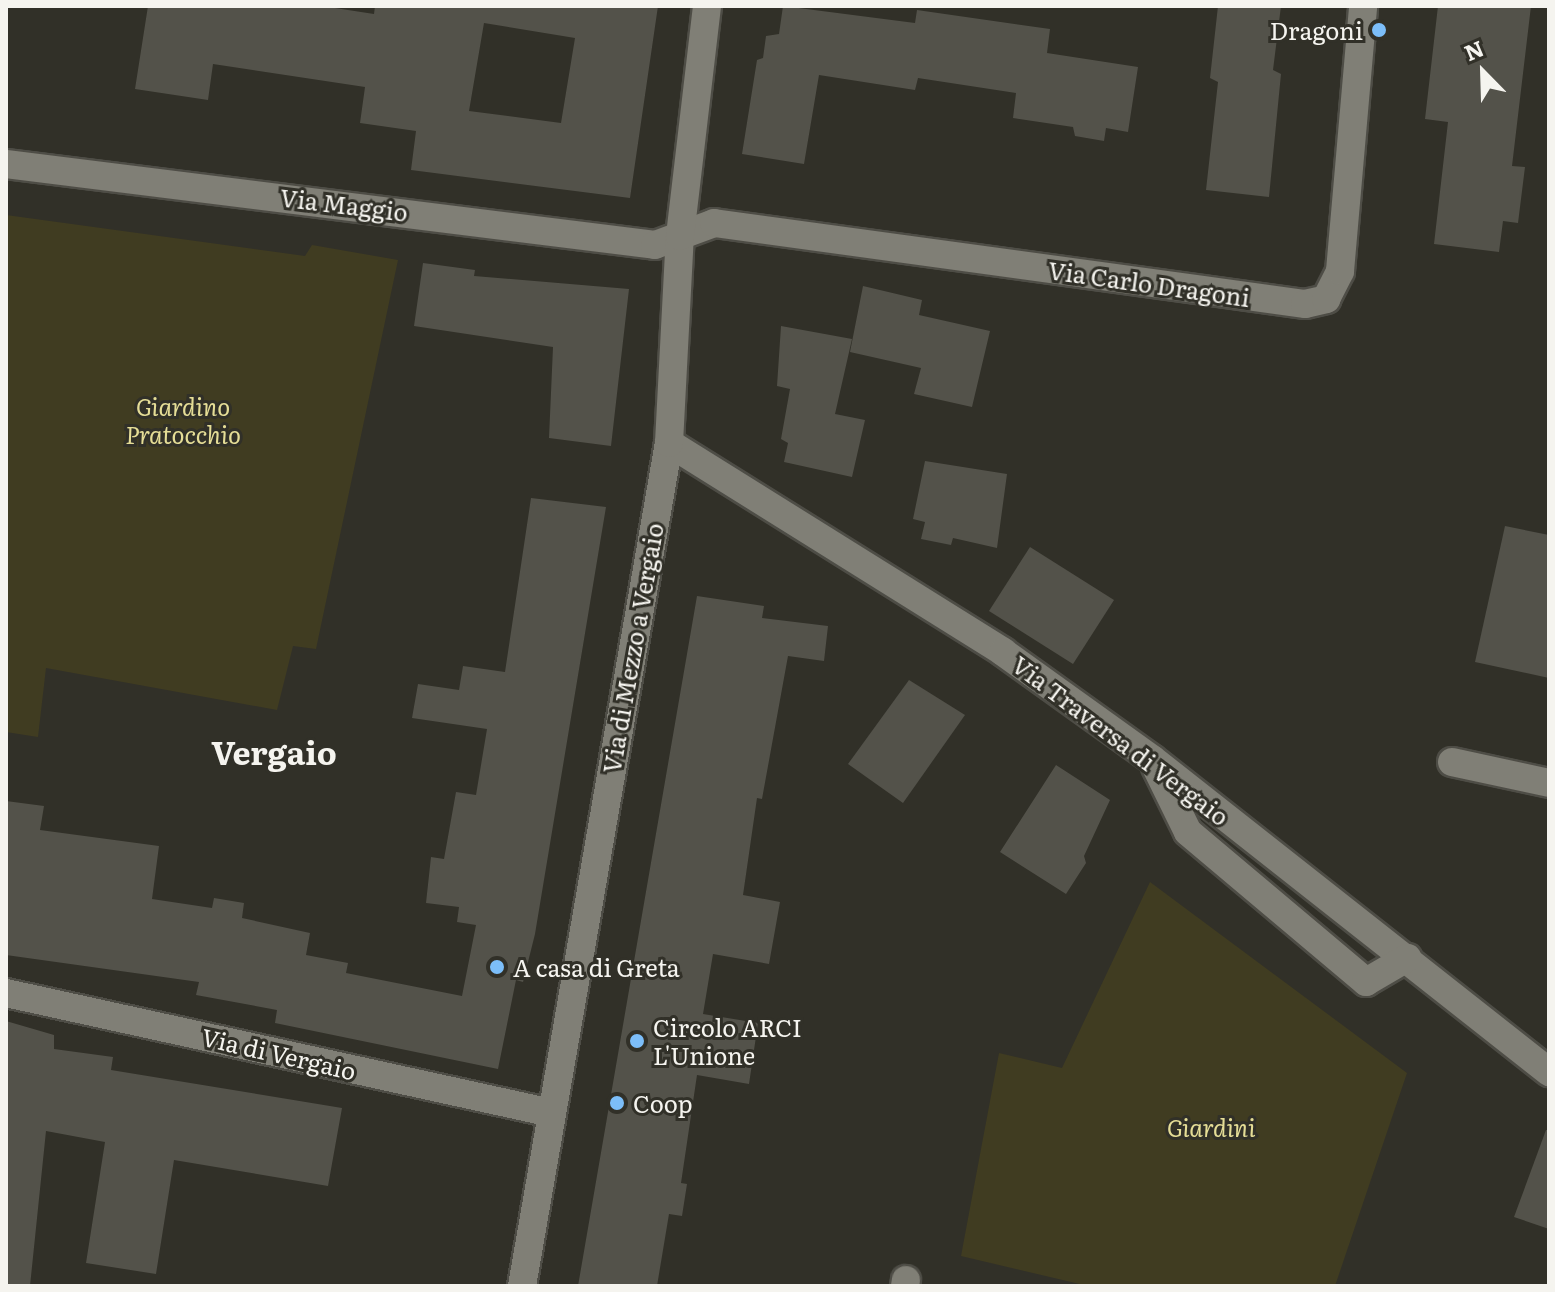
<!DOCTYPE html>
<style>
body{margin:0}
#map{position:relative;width:1555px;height:1292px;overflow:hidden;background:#313028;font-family:Literata,serif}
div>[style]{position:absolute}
.green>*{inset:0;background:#403c21}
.building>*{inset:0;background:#53524a}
.roads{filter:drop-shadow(2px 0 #4e4d46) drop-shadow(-2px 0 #4e4d46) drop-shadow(0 2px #4e4d46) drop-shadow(0 -2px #4e4d46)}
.street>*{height:28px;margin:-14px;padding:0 14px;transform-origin:14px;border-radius:14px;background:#807f76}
.dots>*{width:22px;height:22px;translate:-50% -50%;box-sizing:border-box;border:4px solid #313028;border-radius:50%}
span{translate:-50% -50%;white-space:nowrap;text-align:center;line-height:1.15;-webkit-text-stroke:6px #313028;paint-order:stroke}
.poi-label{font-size:24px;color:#f5f4ef}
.right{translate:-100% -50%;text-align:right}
.left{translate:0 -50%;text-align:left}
.street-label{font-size:24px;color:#f5f4ef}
.park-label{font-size:24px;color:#e5dd96;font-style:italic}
.district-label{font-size:32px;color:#f5f4ef;font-weight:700}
.frame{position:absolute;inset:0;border:8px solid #f5f4ef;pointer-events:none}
.north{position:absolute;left:1443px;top:32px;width:80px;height:80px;-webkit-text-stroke:6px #313028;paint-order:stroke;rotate:337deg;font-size:22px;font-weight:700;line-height:32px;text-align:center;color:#f5f4ef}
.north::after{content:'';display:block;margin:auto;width:28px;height:36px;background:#f5f4ef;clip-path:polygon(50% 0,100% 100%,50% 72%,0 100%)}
</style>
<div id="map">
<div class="green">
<div style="clip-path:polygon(6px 215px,305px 256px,312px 245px,398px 260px,316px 649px,293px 646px,277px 710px,46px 668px,38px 737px,6px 732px)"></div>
<div style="clip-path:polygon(1150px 882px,1407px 1073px,1335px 1286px,1088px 1286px,961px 1256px,999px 1053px,1062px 1068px)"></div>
</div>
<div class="building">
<div style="clip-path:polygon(evenodd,148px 6px,322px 6px,374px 14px,375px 6px,658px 6px,630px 198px,411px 170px,416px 131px,360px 123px,365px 87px,213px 64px,208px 100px,135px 89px,148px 6px,484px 23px,575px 38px,561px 123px,469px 111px,484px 23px)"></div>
<div style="clip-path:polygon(783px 6px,915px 23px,917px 10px,1050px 29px,1047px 53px,1138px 67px,1128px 132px,1106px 128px,1104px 141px,1075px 136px,1073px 127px,1013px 118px,1016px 93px,918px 78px,915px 90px,819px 75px,804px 164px,742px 154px,757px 60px,763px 58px,766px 36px,779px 34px)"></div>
<div style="clip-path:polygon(1218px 6px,1281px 6px,1273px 70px,1281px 74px,1269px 197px,1206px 190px,1218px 82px,1210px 78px)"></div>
<div style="clip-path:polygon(1438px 6px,1531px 6px,1512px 166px,1525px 167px,1518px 223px,1503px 221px,1499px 252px,1434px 244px,1448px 122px,1425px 119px)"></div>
<div style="clip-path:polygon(423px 263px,475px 270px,474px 276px,629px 289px,611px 446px,549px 438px,553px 347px,414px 326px)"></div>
<div style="clip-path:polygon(863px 286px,922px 300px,919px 315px,990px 331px,972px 407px,914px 394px,921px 368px,850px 352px)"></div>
<div style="clip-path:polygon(781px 326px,852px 339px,835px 414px,865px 420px,852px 477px,784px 462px,788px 443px,781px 439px,790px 389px,777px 386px)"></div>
<div style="clip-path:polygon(925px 461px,1007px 474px,997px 548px,953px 538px,951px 545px,921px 539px,925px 522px,913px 519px)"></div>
<div style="clip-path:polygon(531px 498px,606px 507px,535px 934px,523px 982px,516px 980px,498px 1069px,275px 1023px,277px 1010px,196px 995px,199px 982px,6px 955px,6px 801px,44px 806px,40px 830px,159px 846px,152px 899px,212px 908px,214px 898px,244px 903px,242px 918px,310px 933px,306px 955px,348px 963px,346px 973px,462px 996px,476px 925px,457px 922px,459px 907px,426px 903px,431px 857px,444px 859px,456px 792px,476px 795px,487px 729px,412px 718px,418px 684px,459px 690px,463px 666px,505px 672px)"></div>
<div style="clip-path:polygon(1505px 526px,1549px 535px,1549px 678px,1475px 662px)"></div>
<div style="clip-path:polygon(1030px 547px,1114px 600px,1073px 664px,989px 611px)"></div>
<div style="clip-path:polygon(697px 596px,764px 606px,762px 618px,828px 626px,824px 661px,788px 656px,762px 799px,757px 798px,743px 895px,780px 902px,769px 964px,713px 954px,703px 1014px,758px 1023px,749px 1084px,697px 1075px,681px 1183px,687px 1184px,682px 1216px,669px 1214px,657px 1286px,578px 1286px)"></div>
<div style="clip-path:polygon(909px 680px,965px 715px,903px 803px,848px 764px)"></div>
<div style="clip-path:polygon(1056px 765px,1110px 800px,1084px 856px,1086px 863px,1066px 894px,1000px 852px)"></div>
<div style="clip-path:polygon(6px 1021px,54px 1035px,54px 1049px,113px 1057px,111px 1070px,342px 1108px,328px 1186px,174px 1160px,156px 1274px,86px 1263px,105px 1142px,46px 1131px,30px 1286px,6px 1286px)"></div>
<div style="clip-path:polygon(1546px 1130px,1549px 1130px,1549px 1229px,1514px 1217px)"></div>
</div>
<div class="roads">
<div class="street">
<div style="left:6px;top:164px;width:654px;rotate:7.11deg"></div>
<div style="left:655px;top:245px;width:63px;rotate:-20.4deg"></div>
<div style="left:714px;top:223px;width:597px;rotate:7.8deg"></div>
<div style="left:1305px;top:304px;width:22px;rotate:-13deg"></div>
<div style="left:1326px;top:299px;width:31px;rotate:-63deg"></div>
<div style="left:1340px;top:271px;width:266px;rotate:-85deg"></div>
<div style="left:669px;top:443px;width:394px;rotate:32deg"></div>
<div style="left:1003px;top:652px;width:183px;rotate:35.7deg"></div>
<div style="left:1152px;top:759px;width:506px;rotate:38.25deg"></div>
<div style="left:1452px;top:762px;width:99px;rotate:12.2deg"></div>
<div style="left:1156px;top:767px;width:72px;rotate:63.8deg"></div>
<div style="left:1188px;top:832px;width:233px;rotate:40.1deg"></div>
<div style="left:1366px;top:982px;width:48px;rotate:-30.3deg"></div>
<div style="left:6px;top:993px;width:559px;rotate:12.4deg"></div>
<div style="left:522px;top:1286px;width:856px;rotate:-80.11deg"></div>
<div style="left:669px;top:443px;width:207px;rotate:-87deg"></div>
<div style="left:680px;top:236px;width:232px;rotate:-83.3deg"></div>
<div style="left:905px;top:1286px;width:6px;rotate:-81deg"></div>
</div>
</div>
<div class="dots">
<div style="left:1379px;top:30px;background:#7cbef9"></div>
<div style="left:497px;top:967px;background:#7cbef9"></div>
<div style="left:637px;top:1041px;background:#7cbef9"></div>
<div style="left:617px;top:1103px;background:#7cbef9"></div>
</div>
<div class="poi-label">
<span class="right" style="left:1363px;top:30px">Dragoni</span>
<span class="left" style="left:513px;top:967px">A casa di Greta</span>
<span class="left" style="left:653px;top:1041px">Circolo ARCI<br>L'Unione</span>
<span class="left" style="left:633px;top:1103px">Coop</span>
</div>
<div class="street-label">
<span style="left:344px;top:204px;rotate:7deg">Via Maggio</span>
<span style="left:1149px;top:283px;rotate:8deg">Via Carlo Dragoni</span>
<span style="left:632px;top:648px;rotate:-80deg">Via di Mezzo a Vergaio</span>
<span style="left:1121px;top:740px;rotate:37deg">Via Traversa di Vergaio</span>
<span style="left:279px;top:1053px;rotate:13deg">Via di Vergaio</span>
</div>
<div class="park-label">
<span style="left:183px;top:420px">Giardino<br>Pratocchio</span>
<span style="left:1211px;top:1127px">Giardini</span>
</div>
<div class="district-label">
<span style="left:274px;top:751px">Vergaio</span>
</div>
<div class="frame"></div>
<div class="north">N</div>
</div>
